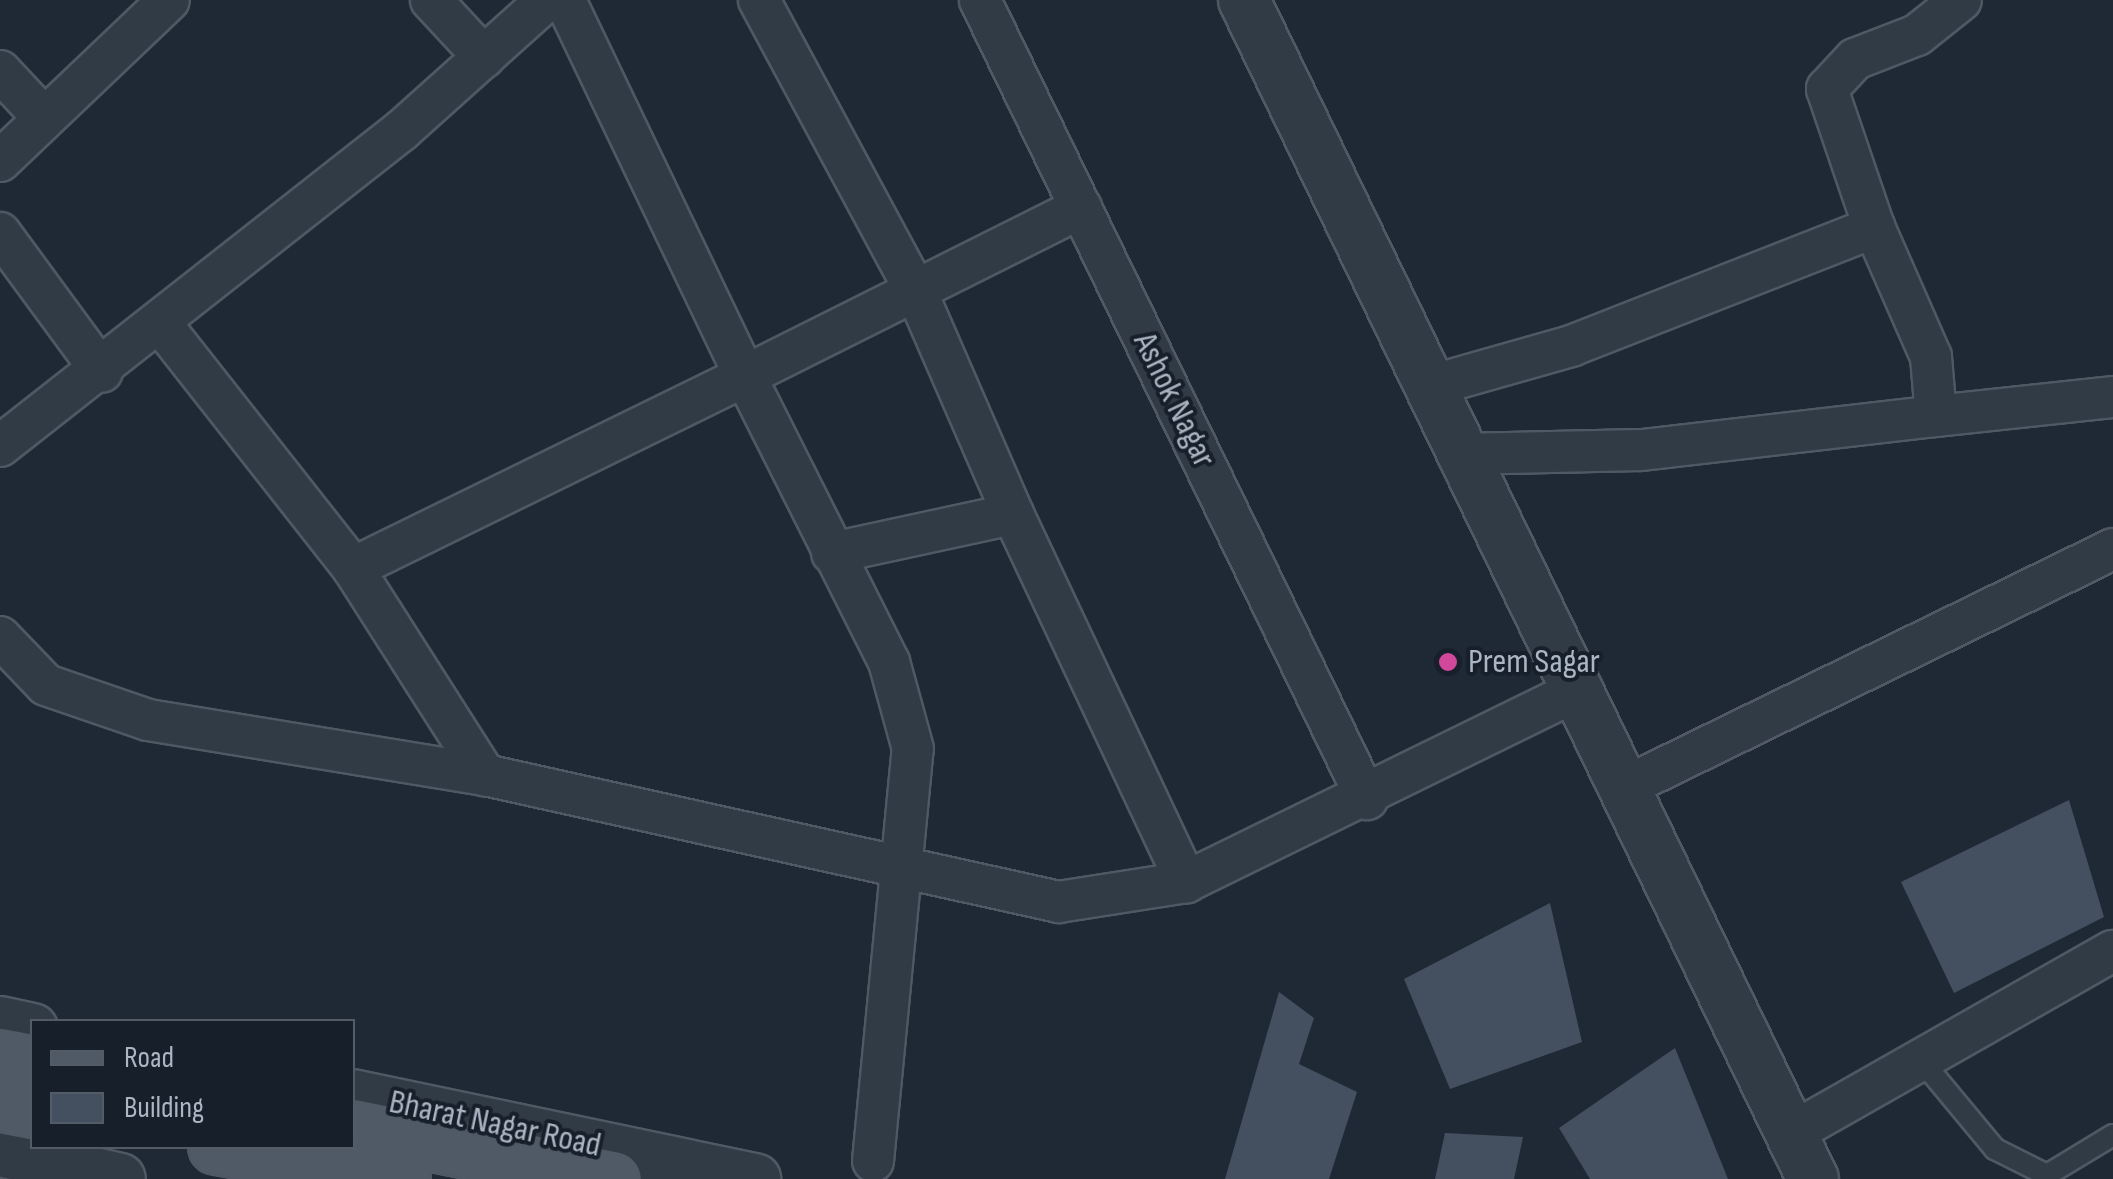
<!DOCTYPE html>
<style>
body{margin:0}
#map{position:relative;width:2113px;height:1179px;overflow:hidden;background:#1e2935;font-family:"Sofia Sans Condensed",sans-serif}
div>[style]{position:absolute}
.building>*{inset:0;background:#44505f}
.roads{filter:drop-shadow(2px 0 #4f5864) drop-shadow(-2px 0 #4f5864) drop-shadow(0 2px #4f5864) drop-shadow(0 -2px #4f5864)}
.service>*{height:20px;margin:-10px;padding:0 10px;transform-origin:10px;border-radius:10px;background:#313b45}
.minor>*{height:40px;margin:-20px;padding:0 20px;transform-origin:20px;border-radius:20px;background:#313b45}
.tertiary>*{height:50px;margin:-25px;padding:0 25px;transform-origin:25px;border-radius:25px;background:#313b45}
.primary>*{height:55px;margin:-27.5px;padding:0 27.5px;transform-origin:27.5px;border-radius:27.5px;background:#4f5a66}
.dots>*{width:28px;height:28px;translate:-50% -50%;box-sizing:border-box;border:5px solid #17202a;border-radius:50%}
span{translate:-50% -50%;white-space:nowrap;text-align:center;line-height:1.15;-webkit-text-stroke:8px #17202a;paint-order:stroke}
.street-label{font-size:35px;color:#abb5c3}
.poi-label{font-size:35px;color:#abb5c3}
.left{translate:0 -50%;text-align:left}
.legend{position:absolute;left:30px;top:1019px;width:325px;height:130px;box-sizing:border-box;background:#17202a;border:2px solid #525c67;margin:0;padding:12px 18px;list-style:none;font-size:30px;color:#abb5c3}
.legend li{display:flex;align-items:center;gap:20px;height:50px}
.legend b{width:50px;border:2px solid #525c67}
</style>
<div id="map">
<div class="building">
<div style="clip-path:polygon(2069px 800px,2104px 917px,1954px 993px,1901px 882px)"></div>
<div style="clip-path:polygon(1550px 903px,1582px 1042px,1450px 1089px,1404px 979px)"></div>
<div style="clip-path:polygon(1279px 992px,1314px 1018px,1299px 1064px,1357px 1092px,1329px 1179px,1225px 1179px)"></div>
<div style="clip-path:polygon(1675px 1048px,1728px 1179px,1590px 1179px,1559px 1128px)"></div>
<div style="clip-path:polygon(1445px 1133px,1523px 1137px,1514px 1179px,1435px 1179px)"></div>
</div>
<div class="roads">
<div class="service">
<div style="left:1921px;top:1060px;width:116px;rotate:50.3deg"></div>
<div style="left:1995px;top:1149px;width:58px;rotate:26.6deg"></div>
<div style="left:2047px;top:1175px;width:77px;rotate:-31.2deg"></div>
</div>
<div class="minor">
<div style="left:431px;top:0;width:78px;rotate:47.1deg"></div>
<div style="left:759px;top:0;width:331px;rotate:61.7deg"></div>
<div style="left:916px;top:291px;width:243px;rotate:66.5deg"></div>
<div style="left:980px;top:0;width:888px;rotate:64.16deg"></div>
<div style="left:0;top:71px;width:63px;rotate:46.9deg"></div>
<div style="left:0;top:161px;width:233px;rotate:-43.6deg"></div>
<div style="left:1874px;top:227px;width:146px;rotate:-108.8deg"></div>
<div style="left:1827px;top:89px;width:41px;rotate:-47deg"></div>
<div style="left:1855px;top:59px;width:66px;rotate:-21.2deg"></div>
<div style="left:1917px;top:35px;width:56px;rotate:-38.5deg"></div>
<div style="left:0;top:233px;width:172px;rotate:53.7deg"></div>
<div style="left:161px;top:324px;width:310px;rotate:51.8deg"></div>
<div style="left:353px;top:568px;width:246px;rotate:57.5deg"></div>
<div style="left:1430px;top:386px;width:147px;rotate:-15.8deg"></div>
<div style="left:1571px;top:346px;width:326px;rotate:-21.4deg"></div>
<div style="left:1874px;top:227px;width:142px;rotate:66.3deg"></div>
<div style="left:1931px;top:357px;width:59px;rotate:85.2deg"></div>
<div style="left:1936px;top:416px;width:298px;rotate:173.4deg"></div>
<div style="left:1640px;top:450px;width:177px;rotate:178.7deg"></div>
<div style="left:1936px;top:416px;width:178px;rotate:-6.1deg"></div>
<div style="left:0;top:446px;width:511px;rotate:-38.17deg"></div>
<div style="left:402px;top:130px;width:195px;rotate:-41.9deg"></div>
<div style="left:832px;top:553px;width:185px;rotate:-12.2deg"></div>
<div style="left:1013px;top:514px;width:407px;rotate:64.8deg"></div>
<div style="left:353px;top:568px;width:436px;rotate:-26.1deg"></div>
<div style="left:745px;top:376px;width:417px;rotate:-115.6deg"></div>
<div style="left:0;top:637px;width:66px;rotate:46.2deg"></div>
<div style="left:46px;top:685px;width:108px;rotate:18.9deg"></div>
<div style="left:148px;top:720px;width:341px;rotate:9.3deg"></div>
<div style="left:485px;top:775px;width:588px;rotate:12.48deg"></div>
<div style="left:1059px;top:902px;width:129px;rotate:-8.9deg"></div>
<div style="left:1186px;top:882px;width:434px;rotate:-26.1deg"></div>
<div style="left:1623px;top:788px;width:545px;rotate:-26deg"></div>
<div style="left:1792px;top:1133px;width:369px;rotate:-29.6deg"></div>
<div style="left:873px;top:1161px;width:414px;rotate:-84.5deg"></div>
<div style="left:913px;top:749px;width:90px;rotate:-105.4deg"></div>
<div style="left:889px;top:662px;width:320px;rotate:-116.7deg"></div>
<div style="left:745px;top:376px;width:376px;rotate:-26.6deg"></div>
</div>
<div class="tertiary">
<div style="left:1244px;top:0;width:1309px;rotate:64.24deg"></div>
<div style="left:0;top:1022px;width:33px;rotate:12deg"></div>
<div style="left:352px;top:1095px;width:412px;rotate:11.8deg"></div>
<div style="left:0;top:1151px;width:123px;rotate:13.1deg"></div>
</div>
<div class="primary">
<div style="left:0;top:1056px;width:33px;rotate:11deg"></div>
<div style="left:0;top:1105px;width:33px;rotate:11deg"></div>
<div style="left:352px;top:1127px;width:266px;rotate:11.3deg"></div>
<div style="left:216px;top:1146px;width:189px;rotate:10.1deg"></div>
</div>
</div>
<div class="dots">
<div style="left:1448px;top:662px;background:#d1479c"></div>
</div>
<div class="street-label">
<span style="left:1174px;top:400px;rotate:64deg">Ashok Nagar</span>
<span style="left:495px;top:1124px;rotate:12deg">Bharat Nagar Road</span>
</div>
<div class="poi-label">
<span class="left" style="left:1468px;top:662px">Prem Sagar</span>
</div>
<ul class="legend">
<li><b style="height:12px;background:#4f5a66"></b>Road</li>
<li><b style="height:28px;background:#44505f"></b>Building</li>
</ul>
</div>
